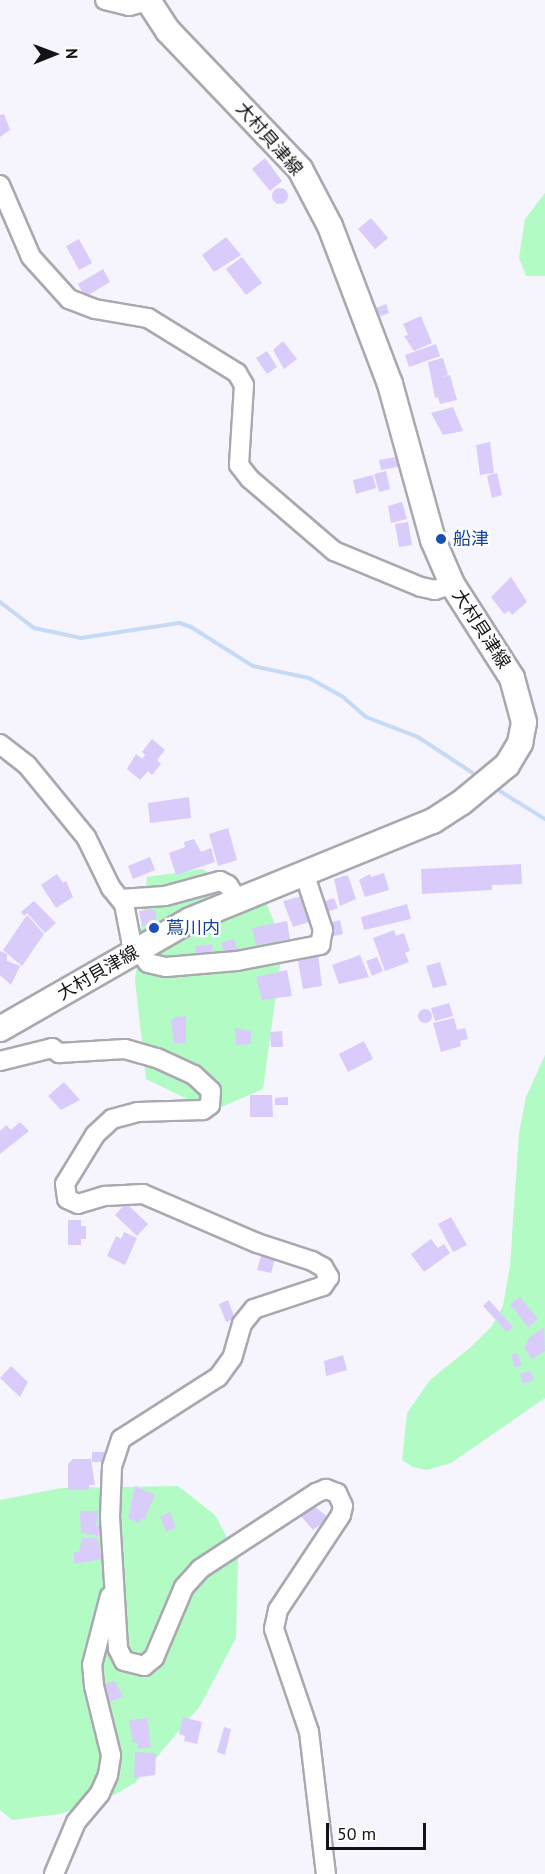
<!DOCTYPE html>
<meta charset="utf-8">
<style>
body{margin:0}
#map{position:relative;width:545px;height:1874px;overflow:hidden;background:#f6f4fd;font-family:"PT Sans","Noto Sans JP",sans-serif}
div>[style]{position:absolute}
.green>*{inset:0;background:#b2fbc5}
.stream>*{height:4px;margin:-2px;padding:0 2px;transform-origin:2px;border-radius:2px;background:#c5daf5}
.building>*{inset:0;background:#d9ccfb}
.round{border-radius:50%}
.roads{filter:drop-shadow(2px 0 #aaa8b0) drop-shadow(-2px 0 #aaa8b0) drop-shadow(0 2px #aaa8b0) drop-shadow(0 -2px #aaa8b0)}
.minor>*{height:18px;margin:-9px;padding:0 9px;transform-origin:9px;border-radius:9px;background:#fff}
.major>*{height:24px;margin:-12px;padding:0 12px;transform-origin:12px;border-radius:12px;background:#fff}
.dots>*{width:16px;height:16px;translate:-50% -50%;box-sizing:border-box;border:3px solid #fff;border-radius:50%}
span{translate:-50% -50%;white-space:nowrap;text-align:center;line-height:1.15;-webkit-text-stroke:4.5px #fff;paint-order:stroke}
.street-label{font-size:18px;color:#131215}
.transit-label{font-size:18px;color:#164399}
.left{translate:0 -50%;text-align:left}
.north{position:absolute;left:24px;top:24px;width:60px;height:60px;-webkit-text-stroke:4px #fff;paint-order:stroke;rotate:89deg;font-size:16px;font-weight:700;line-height:24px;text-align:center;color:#131215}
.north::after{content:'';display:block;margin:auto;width:21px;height:27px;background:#131215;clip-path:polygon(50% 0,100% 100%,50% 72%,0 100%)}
.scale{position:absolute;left:326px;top:1823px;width:100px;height:27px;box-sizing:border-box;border:3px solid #131215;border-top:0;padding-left:8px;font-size:18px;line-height:21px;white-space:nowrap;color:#131215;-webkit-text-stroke:4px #fff;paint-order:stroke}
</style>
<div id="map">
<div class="green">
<div style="clip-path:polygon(545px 193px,545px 276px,526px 276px,519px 258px,525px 219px)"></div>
<div style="clip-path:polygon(202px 869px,266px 902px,283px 944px,263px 1089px,212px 1111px,146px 1079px,135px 980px,147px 877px)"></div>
<div style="clip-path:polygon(545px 1055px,545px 1398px,451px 1463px,427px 1470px,413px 1467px,402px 1460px,407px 1413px,430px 1380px,472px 1346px,492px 1326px,503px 1306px,510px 1266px,519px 1133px,526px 1097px)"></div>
<div style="clip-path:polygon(178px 1486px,215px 1515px,238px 1558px,236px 1638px,200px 1706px,135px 1783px,112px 1796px,60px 1814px,12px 1820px,0 1810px,0 1500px,61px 1488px)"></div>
</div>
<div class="stream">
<div style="left:0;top:602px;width:43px;rotate:37.4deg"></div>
<div style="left:34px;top:628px;width:48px;rotate:12deg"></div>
<div style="left:81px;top:638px;width:99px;rotate:-8.7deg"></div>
<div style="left:179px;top:623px;width:13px;rotate:18deg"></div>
<div style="left:191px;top:627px;width:73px;rotate:32.2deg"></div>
<div style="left:253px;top:666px;width:57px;rotate:12.1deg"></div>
<div style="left:309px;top:678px;width:39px;rotate:29deg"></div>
<div style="left:343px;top:697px;width:30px;rotate:41deg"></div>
<div style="left:366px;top:717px;width:56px;rotate:21deg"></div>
<div style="left:418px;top:737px;width:73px;rotate:33.3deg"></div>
<div style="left:495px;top:788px;width:59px;rotate:31.8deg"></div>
</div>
<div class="building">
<div style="clip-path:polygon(4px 114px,10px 130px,0 137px,0 115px)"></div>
<div style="clip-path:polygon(265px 158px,282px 181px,270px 191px,252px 169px)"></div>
<div class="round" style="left:272px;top:188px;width:16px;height:16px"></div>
<div style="clip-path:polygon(371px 218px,388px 238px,375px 249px,358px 229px)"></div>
<div style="clip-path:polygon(226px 237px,241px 255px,214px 272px,202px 255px)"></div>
<div style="clip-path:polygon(79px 239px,92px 263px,79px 270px,66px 246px)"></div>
<div style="clip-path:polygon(242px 257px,262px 283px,246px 295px,226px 269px)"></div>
<div style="clip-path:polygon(103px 269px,110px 282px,85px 297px,78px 284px)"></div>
<div style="clip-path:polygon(386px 304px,389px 313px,379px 317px,376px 308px)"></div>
<div style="clip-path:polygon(421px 316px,432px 343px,414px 351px,404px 336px,408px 335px,403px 324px)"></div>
<div style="clip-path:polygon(283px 341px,297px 359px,284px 369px,273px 350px)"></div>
<div style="clip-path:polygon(436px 344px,440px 356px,409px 367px,405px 355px)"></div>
<div style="clip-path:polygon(267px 351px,277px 367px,267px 374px,256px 358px)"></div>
<div style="clip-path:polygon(443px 358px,448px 375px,440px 378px,450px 375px,457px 400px,440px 404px,438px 397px,435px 398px,428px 362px)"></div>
<div style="clip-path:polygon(453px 407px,463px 431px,443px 435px,431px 413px)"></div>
<div style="clip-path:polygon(490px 442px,494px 473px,480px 475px,476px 445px)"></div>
<div style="clip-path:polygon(396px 457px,398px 467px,381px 470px,379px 460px)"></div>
<div style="clip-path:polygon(386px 471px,390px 489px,379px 492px,374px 474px)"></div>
<div style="clip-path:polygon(497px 473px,502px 495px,492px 498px,487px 476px)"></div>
<div style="clip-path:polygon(373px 475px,376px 488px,356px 494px,353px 480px)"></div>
<div style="clip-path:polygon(402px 502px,407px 519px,391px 523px,388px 506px)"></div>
<div style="clip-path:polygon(408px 522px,412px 545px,399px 547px,395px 524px)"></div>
<div style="clip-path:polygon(511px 577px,527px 602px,512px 615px,509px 611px,504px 614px,491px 597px)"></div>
<div style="clip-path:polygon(152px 739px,165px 750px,157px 760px,161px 764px,152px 775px,148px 771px,140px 780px,127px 769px,136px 754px,142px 759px,145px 755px,142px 752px)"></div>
<div style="clip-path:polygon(189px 797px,191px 818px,150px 823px,148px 803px)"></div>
<div style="clip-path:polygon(228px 828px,237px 860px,218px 866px,209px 834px)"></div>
<div style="clip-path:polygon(194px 839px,201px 852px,211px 848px,215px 862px,176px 875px,169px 853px,185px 847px,184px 842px)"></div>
<div style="clip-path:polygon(150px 857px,155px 870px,133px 879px,128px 866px)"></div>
<div style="clip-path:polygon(521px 864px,522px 884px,492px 885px,492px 890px,422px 894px,421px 869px)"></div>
<div style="clip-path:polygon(384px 873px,389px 890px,365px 897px,359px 880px,370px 874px,371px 877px)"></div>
<div style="clip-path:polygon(57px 874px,63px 883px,66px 881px,73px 897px,56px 908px,41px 885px)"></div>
<div style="clip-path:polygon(348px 875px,356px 899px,340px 906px,334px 879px)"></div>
<div style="clip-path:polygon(302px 896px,309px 922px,293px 927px,283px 901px)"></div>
<div style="clip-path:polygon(334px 898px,338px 908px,324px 913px,320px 903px)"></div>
<div style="clip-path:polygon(34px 901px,56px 923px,45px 933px,27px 913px,24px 916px,21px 912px)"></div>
<div style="clip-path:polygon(407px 904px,411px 919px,364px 930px,361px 917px)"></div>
<div style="clip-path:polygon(155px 909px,157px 924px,142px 926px,139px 911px)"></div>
<div style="clip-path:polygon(27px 915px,44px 934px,22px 966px,3px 950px)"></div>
<div style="clip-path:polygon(340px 920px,343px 934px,329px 937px,326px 924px)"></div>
<div style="clip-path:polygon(287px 921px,290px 939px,256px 945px,252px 928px)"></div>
<div style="clip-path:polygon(394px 930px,396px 936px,404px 933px,410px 951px,405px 953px,409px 962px,385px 971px,373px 938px)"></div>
<div style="clip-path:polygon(234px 939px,238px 951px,224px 954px,221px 943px)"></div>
<div style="clip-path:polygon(212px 944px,213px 954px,196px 956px,195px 946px)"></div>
<div style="clip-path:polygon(0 951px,7px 954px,7px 961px,20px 966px,11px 985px,0 975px)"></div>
<div style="clip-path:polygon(318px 954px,322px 986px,303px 989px,298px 961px)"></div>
<div style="clip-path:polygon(360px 955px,369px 977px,339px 984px,332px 965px)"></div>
<div style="clip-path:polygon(377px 957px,383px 971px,372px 976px,366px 961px)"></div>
<div style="clip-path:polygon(440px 962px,447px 985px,433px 988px,426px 966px)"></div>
<div style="clip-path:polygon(287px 970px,292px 996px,262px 1000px,256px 977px)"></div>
<div style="clip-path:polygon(449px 1003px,453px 1016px,435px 1021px,431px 1008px)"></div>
<div class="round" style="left:418px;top:1009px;width:14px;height:14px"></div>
<div style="clip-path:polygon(186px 1016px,186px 1043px,174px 1043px,171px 1021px,174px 1017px)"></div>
<div style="clip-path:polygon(454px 1018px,457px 1030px,465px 1028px,468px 1039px,460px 1041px,461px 1046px,441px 1052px,433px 1023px)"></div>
<div style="clip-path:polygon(235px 1028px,251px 1031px,251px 1044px,236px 1045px)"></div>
<div style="clip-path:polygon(282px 1031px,283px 1047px,271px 1047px,270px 1032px)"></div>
<div style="clip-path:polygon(364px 1041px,373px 1059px,348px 1072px,339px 1054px)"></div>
<div style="clip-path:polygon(64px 1082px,80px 1100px,61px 1110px,48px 1096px)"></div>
<div style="clip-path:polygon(250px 1095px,272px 1095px,273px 1117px,250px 1117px)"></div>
<div style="clip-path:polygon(288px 1097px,288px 1105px,275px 1105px,275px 1098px)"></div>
<div style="clip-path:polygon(20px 1122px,29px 1131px,0 1154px,0 1131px,6px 1125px,11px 1130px)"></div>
<div style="clip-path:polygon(126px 1203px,148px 1224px,137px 1236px,115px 1215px)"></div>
<div style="clip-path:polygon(451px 1217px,467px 1245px,453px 1252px,438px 1224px)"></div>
<div style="clip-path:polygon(68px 1220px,81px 1220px,81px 1226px,86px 1226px,86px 1239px,81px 1239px,81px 1245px,68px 1245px)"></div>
<div style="clip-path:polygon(124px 1232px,137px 1238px,125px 1265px,107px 1256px,116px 1236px,121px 1239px)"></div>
<div style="clip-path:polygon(431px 1239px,438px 1248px,444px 1244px,450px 1253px,424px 1272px,411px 1254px)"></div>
<div style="clip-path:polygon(261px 1256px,275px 1259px,271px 1273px,257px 1270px)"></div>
<div style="clip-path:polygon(520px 1297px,538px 1319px,528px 1327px,510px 1304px)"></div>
<div style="clip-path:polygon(228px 1300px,235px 1319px,226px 1322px,219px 1304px)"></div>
<div style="clip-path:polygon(489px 1300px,513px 1327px,507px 1332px,483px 1306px)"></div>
<div style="clip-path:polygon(544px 1327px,545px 1351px,532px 1359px,524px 1348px,529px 1338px)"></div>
<div style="clip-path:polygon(517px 1353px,522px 1365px,515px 1368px,511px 1355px)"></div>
<div style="clip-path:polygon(343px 1355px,347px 1370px,326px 1376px,324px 1361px)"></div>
<div style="clip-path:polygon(11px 1366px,28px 1382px,20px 1397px,0 1378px)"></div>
<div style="clip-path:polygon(530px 1371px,534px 1380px,523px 1384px,520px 1374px)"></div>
<div style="clip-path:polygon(92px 1452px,104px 1452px,104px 1462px,92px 1462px)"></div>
<div style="clip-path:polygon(73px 1459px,91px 1459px,95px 1485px,89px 1485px,89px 1490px,68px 1490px,68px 1464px)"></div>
<div style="clip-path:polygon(135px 1486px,155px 1495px,144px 1520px,141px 1518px,139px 1523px,128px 1518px)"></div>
<div style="clip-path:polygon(313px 1505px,329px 1518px,313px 1530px,300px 1515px)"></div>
<div style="clip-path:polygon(80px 1511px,99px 1511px,96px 1526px,101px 1526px,101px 1536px,81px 1533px)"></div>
<div style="clip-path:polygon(170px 1512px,176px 1527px,166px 1532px,160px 1517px)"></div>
<div style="clip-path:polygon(82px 1538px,97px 1538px,102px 1559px,74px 1564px,74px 1552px,79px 1552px)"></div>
<div style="clip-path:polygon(115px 1681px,123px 1697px,108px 1702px,102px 1685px)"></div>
<div style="clip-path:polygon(183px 1717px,202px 1722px,197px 1744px,184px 1741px,185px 1736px,179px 1734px)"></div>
<div style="clip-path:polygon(147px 1718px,151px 1747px,138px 1749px,137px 1742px,133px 1743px,129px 1720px)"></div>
<div style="clip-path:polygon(224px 1727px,231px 1729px,225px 1755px,217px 1752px)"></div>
<div style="clip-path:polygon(135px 1752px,156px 1753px,155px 1775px,134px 1778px)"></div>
</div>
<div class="roads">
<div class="minor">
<div style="left:105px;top:0;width:25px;rotate:14deg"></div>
<div style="left:129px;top:6px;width:20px;rotate:-15deg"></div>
<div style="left:0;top:185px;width:78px;rotate:66.7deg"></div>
<div style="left:31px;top:257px;width:57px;rotate:47.9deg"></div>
<div style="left:69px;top:299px;width:28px;rotate:21deg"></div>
<div style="left:95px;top:309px;width:54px;rotate:9.6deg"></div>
<div style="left:148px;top:318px;width:105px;rotate:31.7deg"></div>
<div style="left:237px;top:373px;width:14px;rotate:60deg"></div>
<div style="left:244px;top:385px;width:80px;rotate:93.6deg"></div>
<div style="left:239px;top:465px;width:18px;rotate:52deg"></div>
<div style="left:250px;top:479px;width:111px;rotate:40.6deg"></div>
<div style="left:334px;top:551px;width:94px;rotate:22.5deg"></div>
<div style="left:421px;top:587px;width:14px;rotate:12deg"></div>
<div style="left:435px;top:590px;width:18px;rotate:-19deg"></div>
<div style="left:0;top:744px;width:34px;rotate:38deg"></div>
<div style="left:27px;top:765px;width:93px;rotate:50.7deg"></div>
<div style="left:86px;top:837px;width:57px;rotate:63.9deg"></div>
<div style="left:111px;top:888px;width:21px;rotate:51deg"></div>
<div style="left:124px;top:904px;width:38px;rotate:79deg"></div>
<div style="left:131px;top:941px;width:28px;rotate:52deg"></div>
<div style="left:148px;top:963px;width:18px;rotate:13deg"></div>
<div style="left:166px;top:967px;width:71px;rotate:-4.8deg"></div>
<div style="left:237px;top:961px;width:85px;rotate:-10.9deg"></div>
<div style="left:320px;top:945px;width:15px;rotate:-79deg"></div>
<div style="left:323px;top:930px;width:60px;rotate:-108.4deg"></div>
<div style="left:120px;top:899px;width:45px;rotate:-3.8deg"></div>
<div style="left:165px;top:896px;width:57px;rotate:-15.3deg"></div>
<div style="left:220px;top:881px;width:9px;rotate:27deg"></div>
<div style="left:228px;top:885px;width:17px;rotate:57deg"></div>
<div style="left:0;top:1061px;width:54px;rotate:-14deg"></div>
<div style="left:52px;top:1048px;width:9px;rotate:36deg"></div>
<div style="left:59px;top:1053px;width:66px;rotate:-3.5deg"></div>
<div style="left:125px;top:1049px;width:33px;rotate:16deg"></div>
<div style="left:157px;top:1058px;width:41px;rotate:24.7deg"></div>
<div style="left:194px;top:1075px;width:23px;rotate:43deg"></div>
<div style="left:211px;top:1091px;width:14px;rotate:94deg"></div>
<div style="left:210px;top:1105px;width:9px;rotate:144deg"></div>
<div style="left:203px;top:1110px;width:65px;rotate:178.2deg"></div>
<div style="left:138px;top:1112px;width:27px;rotate:165deg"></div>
<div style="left:112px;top:1119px;width:23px;rotate:137deg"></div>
<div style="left:95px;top:1135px;width:57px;rotate:121.5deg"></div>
<div style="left:65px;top:1184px;width:15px;rotate:82deg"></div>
<div style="left:67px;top:1199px;width:12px;rotate:24deg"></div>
<div style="left:78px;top:1204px;width:28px;rotate:-17deg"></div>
<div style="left:105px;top:1196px;width:38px;rotate:-3deg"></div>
<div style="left:143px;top:1194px;width:124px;rotate:23.3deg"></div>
<div style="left:257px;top:1243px;width:58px;rotate:18.1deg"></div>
<div style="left:312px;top:1261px;width:13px;rotate:29deg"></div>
<div style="left:323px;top:1267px;width:12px;rotate:59deg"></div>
<div style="left:329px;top:1277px;width:11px;rotate:124deg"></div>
<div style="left:323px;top:1286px;width:73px;rotate:161.6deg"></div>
<div style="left:254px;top:1309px;width:19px;rotate:129deg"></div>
<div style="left:242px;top:1324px;width:35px;rotate:106deg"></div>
<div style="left:232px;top:1358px;width:24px;rotate:126deg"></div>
<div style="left:218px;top:1377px;width:115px;rotate:147.4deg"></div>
<div style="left:121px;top:1439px;width:29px;rotate:108deg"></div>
<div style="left:112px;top:1467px;width:50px;rotate:92.3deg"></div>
<div style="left:110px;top:1517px;width:132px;rotate:86.5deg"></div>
<div style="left:118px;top:1649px;width:13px;rotate:63deg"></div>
<div style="left:124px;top:1661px;width:21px;rotate:14deg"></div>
<div style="left:144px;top:1666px;width:13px;rotate:-39deg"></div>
<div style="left:154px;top:1658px;width:77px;rotate:-67.1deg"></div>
<div style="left:184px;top:1587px;width:24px;rotate:-48deg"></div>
<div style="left:200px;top:1569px;width:139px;rotate:-33.2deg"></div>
<div style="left:316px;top:1493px;width:11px;rotate:-22deg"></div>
<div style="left:326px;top:1489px;width:12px;rotate:20deg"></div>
<div style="left:337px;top:1493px;width:14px;rotate:65deg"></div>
<div style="left:343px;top:1506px;width:9px;rotate:103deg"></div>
<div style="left:341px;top:1515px;width:114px;rotate:123.6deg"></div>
<div style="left:278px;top:1610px;width:19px;rotate:102deg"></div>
<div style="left:274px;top:1629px;width:109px;rotate:71.2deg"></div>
<div style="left:309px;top:1732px;width:143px;rotate:83.2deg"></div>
<div style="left:54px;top:1874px;width:56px;rotate:-67.1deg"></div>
<div style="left:76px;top:1822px;width:38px;rotate:-50deg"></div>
<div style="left:100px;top:1793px;width:20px;rotate:-66deg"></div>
<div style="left:108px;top:1775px;width:20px;rotate:-81deg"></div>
<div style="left:111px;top:1755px;width:71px;rotate:-103.8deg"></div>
<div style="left:94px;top:1686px;width:21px;rotate:-95deg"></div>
<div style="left:92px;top:1665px;width:71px;rotate:-75.4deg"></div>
</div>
<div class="major">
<div style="left:0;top:1029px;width:219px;rotate:-29.8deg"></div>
<div style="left:190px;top:920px;width:262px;rotate:-22.2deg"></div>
<div style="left:433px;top:821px;width:33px;rotate:-33deg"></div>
<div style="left:461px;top:803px;width:60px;rotate:-39.6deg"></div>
<div style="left:507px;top:765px;width:26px;rotate:-59deg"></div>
<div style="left:520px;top:743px;width:21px;rotate:-79deg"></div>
<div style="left:524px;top:722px;width:46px;rotate:-105.3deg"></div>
<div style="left:512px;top:678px;width:112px;rotate:-122.6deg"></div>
<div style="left:452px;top:584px;width:48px;rotate:-113.4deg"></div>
<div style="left:433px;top:540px;width:162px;rotate:-105.4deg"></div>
<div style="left:390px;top:384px;width:169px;rotate:-110.8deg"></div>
<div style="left:330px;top:226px;width:64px;rotate:-117.8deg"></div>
<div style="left:300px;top:169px;width:191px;rotate:-133.7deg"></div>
<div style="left:168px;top:31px;width:37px;rotate:-123deg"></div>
</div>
</div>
<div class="dots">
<div style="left:441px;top:539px;background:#1a4fb4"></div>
<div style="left:154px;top:928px;background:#1a4fb4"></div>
</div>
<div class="street-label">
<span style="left:269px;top:139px;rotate:49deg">大村貝津線</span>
<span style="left:481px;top:629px;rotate:57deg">大村貝津線</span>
<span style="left:98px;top:973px;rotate:-30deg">大村貝津線</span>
</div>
<div class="transit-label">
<span class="left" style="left:453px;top:539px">船津</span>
<span class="left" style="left:166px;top:928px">蔦川内</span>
</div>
<div class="north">N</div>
<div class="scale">50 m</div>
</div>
